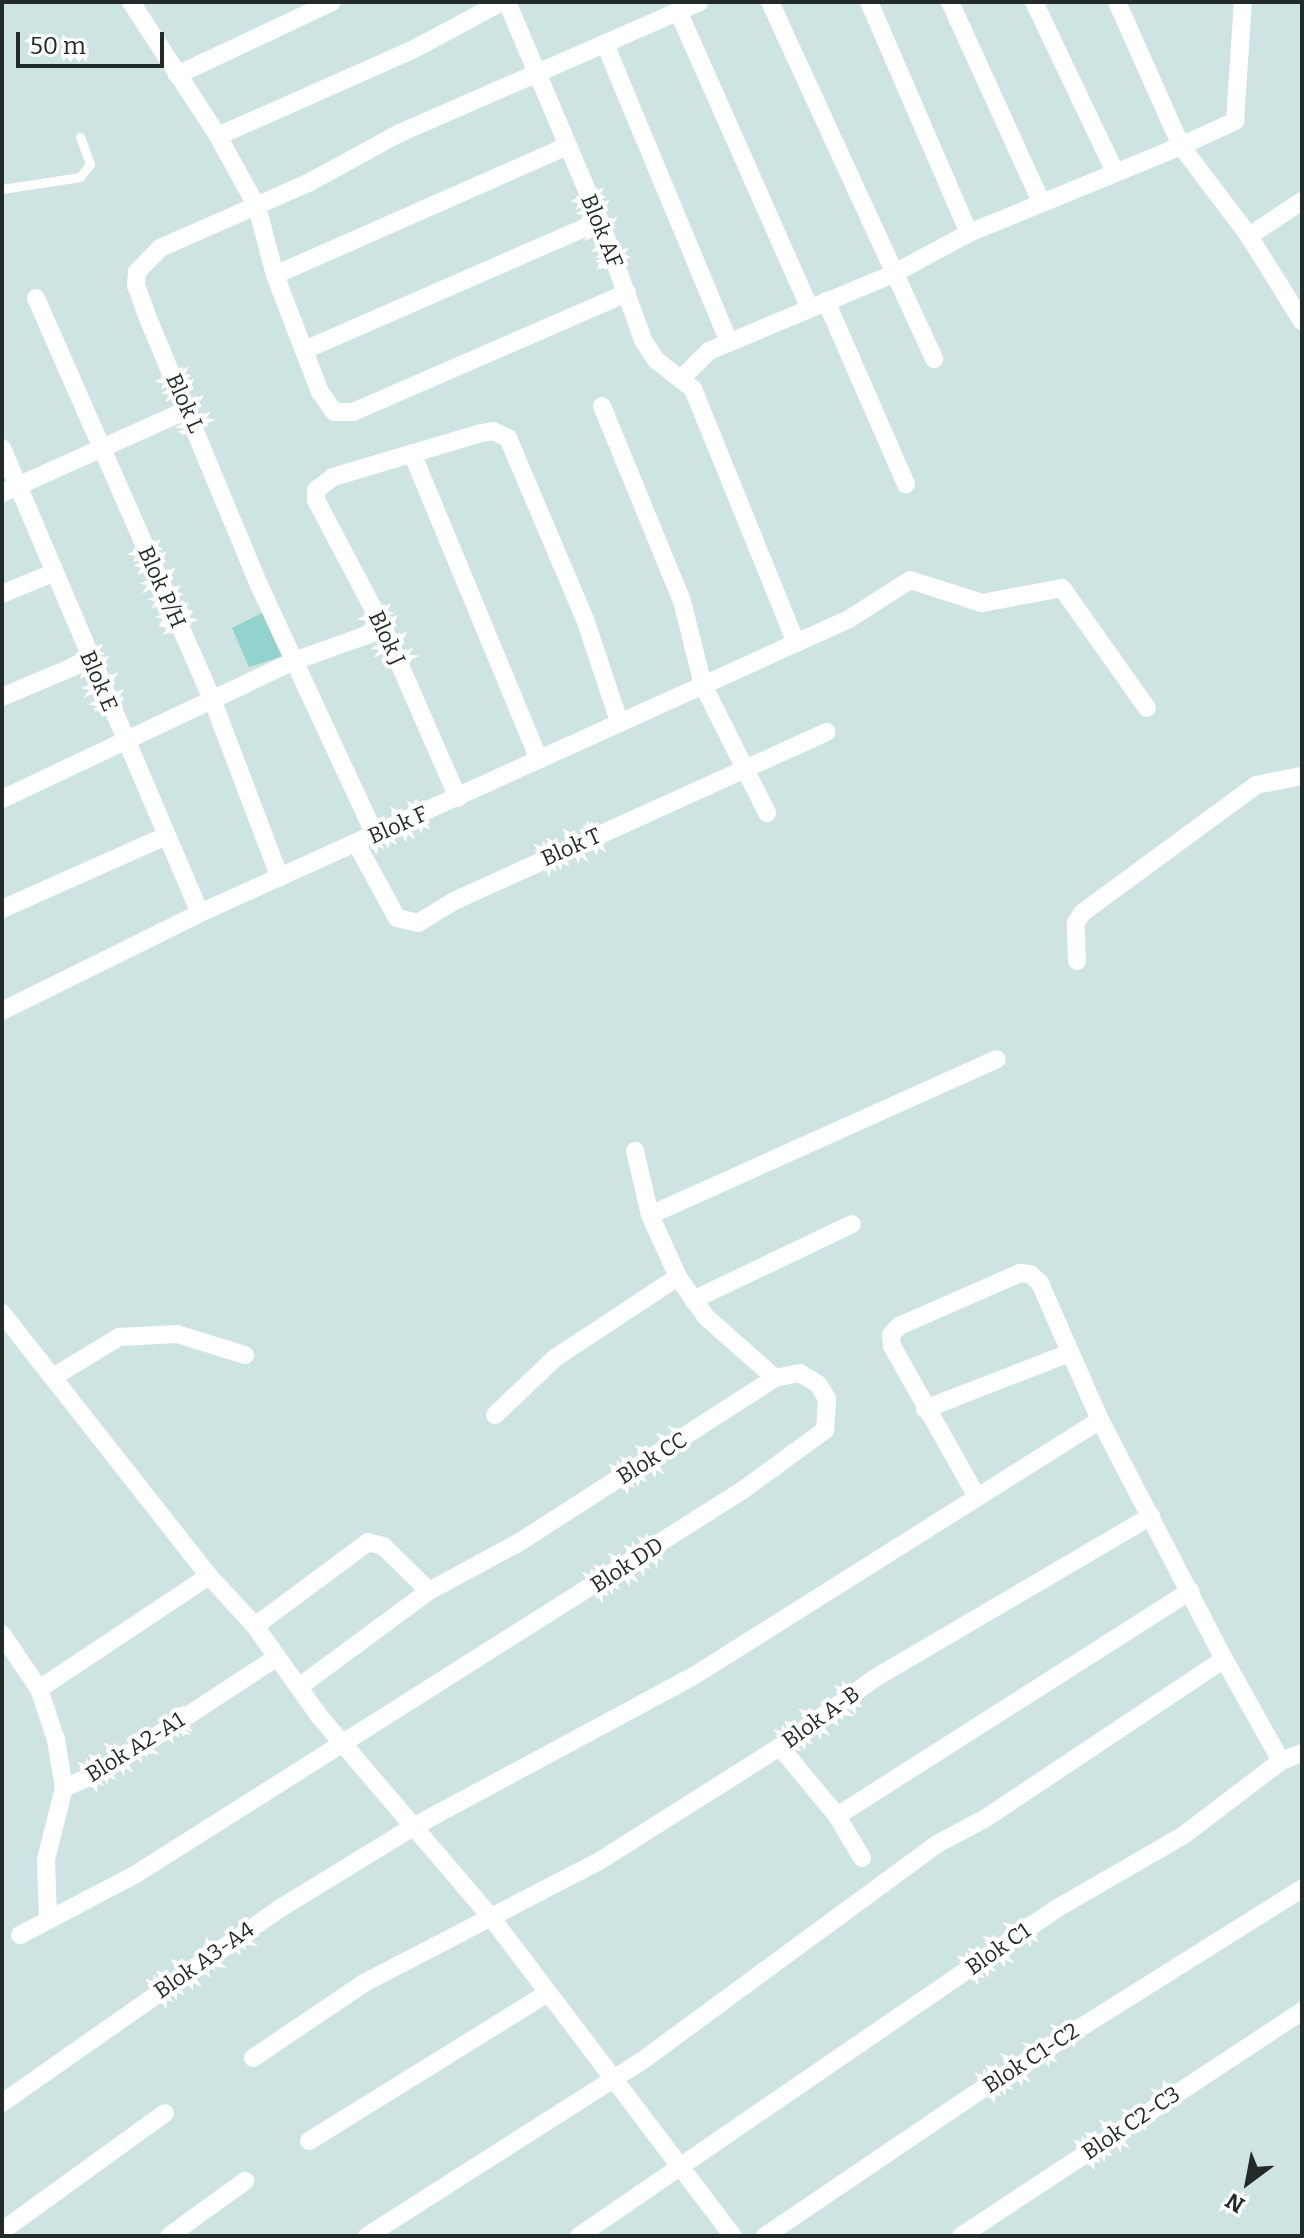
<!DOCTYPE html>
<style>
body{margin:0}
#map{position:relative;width:1304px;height:2238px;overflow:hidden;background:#cee4e2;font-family:Bitter,serif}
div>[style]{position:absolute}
.green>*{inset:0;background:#93d3cd}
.lane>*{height:9px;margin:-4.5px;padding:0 4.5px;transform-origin:4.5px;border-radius:4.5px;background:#fff}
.street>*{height:18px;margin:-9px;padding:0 9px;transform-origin:9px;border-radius:9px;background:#fff}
span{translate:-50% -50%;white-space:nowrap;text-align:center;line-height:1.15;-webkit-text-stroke:8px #fff;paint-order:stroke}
.street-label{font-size:22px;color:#222b2a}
.frame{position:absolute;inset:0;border:4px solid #222b2a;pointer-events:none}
.north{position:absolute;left:1208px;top:2142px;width:80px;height:80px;-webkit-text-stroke:6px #fff;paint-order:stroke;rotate:212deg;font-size:22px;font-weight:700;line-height:32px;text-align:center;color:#222b2a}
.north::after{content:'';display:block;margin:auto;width:28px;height:36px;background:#222b2a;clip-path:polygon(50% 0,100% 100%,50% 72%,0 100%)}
.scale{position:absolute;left:16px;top:32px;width:148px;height:36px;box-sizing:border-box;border:4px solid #222b2a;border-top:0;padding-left:10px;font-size:24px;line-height:28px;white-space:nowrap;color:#222b2a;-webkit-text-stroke:6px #fff;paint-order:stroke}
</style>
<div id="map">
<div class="green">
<div style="clip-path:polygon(266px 611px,286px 655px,249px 667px,232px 628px)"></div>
</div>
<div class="lane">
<div style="left:2px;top:189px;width:79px;rotate:-8.7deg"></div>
<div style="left:80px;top:177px;width:16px;rotate:-52deg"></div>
<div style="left:90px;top:164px;width:29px;rotate:-110deg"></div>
</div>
<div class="street">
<div style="left:131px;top:2px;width:160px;rotate:57deg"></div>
<div style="left:218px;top:136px;width:81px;rotate:61.2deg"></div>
<div style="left:257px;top:207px;width:70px;rotate:75.2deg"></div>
<div style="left:275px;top:275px;width:125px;rotate:69deg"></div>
<div style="left:320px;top:392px;width:24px;rotate:55deg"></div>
<div style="left:334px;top:412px;width:19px"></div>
<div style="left:353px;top:412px;width:299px;rotate:-23.5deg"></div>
<div style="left:507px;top:2px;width:238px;rotate:67deg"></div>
<div style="left:600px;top:221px;width:127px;rotate:70.1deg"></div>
<div style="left:643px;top:340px;width:24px;rotate:57deg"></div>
<div style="left:656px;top:360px;width:47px;rotate:38.1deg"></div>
<div style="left:693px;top:389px;width:274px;rotate:67.9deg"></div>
<div style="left:770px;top:2px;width:393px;rotate:65.3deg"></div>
<div style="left:869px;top:2px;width:252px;rotate:66.6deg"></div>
<div style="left:950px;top:2px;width:220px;rotate:65.5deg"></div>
<div style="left:1034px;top:2px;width:188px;rotate:64.5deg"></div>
<div style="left:1117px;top:2px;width:158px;rotate:66deg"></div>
<div style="left:1181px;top:146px;width:60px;rotate:-24.8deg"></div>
<div style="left:1235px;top:121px;width:119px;rotate:-86.2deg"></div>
<div style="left:678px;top:11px;width:324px;rotate:66.1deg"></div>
<div style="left:605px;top:44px;width:323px;rotate:67.4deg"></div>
<div style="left:177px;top:75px;width:171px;rotate:-25.2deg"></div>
<div style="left:218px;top:136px;width:214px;rotate:-23.9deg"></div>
<div style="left:414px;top:49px;width:100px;rotate:-28.1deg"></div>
<div style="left:1249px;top:236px;width:64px;rotate:-33.4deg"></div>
<div style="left:275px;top:275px;width:317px;rotate:-23.8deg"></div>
<div style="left:36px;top:298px;width:438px;rotate:66.3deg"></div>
<div style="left:212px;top:699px;width:191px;rotate:69.2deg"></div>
<div style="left:826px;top:301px;width:200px;rotate:66.4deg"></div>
<div style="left:307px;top:349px;width:320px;rotate:-23.6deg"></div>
<div style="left:681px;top:379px;width:40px;rotate:-45deg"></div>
<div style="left:709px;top:351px;width:197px;rotate:-22.7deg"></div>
<div style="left:891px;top:275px;width:89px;rotate:-28.3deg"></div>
<div style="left:969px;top:233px;width:229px;rotate:-22.3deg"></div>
<div style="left:1181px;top:146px;width:113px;rotate:52.9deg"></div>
<div style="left:1249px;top:236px;width:100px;rotate:58.1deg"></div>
<div style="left:602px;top:406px;width:211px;rotate:67.7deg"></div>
<div style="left:682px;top:601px;width:87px;rotate:76deg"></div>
<div style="left:703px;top:685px;width:143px;rotate:63.4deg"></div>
<div style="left:2px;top:448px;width:505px;rotate:66.94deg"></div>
<div style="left:412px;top:453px;width:332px;rotate:67.5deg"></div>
<div style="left:2px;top:493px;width:205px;rotate:-24.2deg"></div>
<div style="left:2px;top:594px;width:55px;rotate:-22.4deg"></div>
<div style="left:2px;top:697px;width:95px;rotate:-23deg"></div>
<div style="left:458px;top:798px;width:184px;rotate:-113.6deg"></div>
<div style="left:384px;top:629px;width:146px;rotate:-117.8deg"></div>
<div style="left:316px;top:500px;width:10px;rotate:-90deg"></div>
<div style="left:316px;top:490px;width:21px;rotate:-37deg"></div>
<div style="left:333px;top:477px;width:155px;rotate:-16.5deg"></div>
<div style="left:482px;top:433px;width:11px;rotate:-10deg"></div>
<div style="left:493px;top:431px;width:17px;rotate:25deg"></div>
<div style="left:508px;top:438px;width:197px;rotate:67deg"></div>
<div style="left:585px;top:619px;width:108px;rotate:71.6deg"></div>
<div style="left:2px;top:799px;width:323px;rotate:-25.3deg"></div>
<div style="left:294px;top:661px;width:96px;rotate:-19.6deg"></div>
<div style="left:375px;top:835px;width:276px;rotate:-114.9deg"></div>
<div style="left:259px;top:585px;width:286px;rotate:-112.6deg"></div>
<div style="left:149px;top:321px;width:37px;rotate:-110deg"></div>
<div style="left:136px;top:286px;width:14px;rotate:-86deg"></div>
<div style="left:137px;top:272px;width:33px;rotate:-46deg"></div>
<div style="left:160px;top:248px;width:164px;rotate:-23.7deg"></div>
<div style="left:310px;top:182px;width:102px;rotate:-28.6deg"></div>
<div style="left:400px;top:133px;width:327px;rotate:-23.6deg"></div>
<div style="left:356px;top:843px;width:85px;rotate:61.3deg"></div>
<div style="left:397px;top:918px;width:22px;rotate:13deg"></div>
<div style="left:418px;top:923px;width:42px;rotate:-31.4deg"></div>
<div style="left:454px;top:901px;width:409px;rotate:-24.4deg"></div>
<div style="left:2px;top:909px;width:177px;rotate:-24deg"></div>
<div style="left:1077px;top:961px;width:38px;rotate:-92deg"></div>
<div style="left:1076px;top:923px;width:12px;rotate:-59deg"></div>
<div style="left:1082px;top:913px;width:216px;rotate:-36.3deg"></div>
<div style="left:1256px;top:785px;width:47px;rotate:-11.1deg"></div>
<div style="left:2px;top:1011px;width:221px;rotate:-26.3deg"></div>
<div style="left:200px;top:913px;width:712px;rotate:-24.37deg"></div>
<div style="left:849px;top:619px;width:72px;rotate:-32.6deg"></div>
<div style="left:910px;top:580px;width:76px;rotate:17.7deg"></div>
<div style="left:982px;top:603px;width:81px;rotate:-10.6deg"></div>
<div style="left:1062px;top:588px;width:147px;rotate:54.7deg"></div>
<div style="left:635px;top:1151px;width:66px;rotate:76.8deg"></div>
<div style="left:650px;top:1215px;width:68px;rotate:65.7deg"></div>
<div style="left:678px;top:1277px;width:49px;rotate:55deg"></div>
<div style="left:706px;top:1317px;width:92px;rotate:41.5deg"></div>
<div style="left:650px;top:1215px;width:380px;rotate:-24.2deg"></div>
<div style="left:693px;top:1300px;width:176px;rotate:-25.5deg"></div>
<div style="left:2px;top:1313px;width:335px;rotate:51.8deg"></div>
<div style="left:209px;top:1576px;width:68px;rotate:47.4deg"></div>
<div style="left:255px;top:1626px;width:112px;rotate:54.5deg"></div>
<div style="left:320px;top:1717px;width:262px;rotate:49.5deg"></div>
<div style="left:490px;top:1916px;width:402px;rotate:52.8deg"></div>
<div style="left:53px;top:1377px;width:77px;rotate:-31.2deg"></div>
<div style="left:119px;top:1337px;width:58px;rotate:-3deg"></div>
<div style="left:177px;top:1334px;width:71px;rotate:17.2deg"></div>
<div style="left:925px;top:1409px;width:152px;rotate:-21.2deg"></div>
<div style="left:495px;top:1415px;width:83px;rotate:-43.5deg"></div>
<div style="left:555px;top:1358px;width:147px;rotate:-33.4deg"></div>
<div style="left:1100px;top:1420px;width:269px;rotate:62.6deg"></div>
<div style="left:255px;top:1626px;width:141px;rotate:-36.6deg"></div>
<div style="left:368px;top:1542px;width:16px;rotate:15deg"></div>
<div style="left:383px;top:1546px;width:64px;rotate:44.4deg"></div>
<div style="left:2px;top:1634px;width:66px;rotate:56.1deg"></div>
<div style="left:780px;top:1747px;width:89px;rotate:50.4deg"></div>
<div style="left:837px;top:1816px;width:419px;rotate:-32.5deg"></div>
<div style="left:1281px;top:1761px;width:22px;rotate:-21deg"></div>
<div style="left:64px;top:1788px;width:49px;rotate:-99.5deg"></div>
<div style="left:56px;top:1740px;width:54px;rotate:-108.4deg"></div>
<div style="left:39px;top:1689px;width:204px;rotate:-33.6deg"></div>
<div style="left:837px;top:1816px;width:49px;rotate:59.2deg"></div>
<div style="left:48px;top:1919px;width:60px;rotate:-91.9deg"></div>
<div style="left:46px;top:1859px;width:73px;rotate:-75.8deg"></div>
<div style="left:64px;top:1788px;width:43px;rotate:-23.6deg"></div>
<div style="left:103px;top:1771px;width:207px;rotate:-33.2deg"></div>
<div style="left:20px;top:1935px;width:131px;rotate:-27.7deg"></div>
<div style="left:136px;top:1874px;width:718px;rotate:-32.32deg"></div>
<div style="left:743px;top:1490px;width:102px;rotate:-36.2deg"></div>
<div style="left:825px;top:1430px;width:31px;rotate:-86deg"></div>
<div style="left:827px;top:1399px;width:17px;rotate:-121deg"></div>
<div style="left:818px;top:1384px;width:21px;rotate:-149deg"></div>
<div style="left:800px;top:1373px;width:25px;rotate:169deg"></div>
<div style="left:775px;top:1378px;width:308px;rotate:147.3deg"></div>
<div style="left:516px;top:1544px;width:99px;rotate:151.6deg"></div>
<div style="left:429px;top:1591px;width:160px;rotate:143.6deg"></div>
<div style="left:253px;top:2058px;width:134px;rotate:-34deg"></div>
<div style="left:364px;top:1983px;width:267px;rotate:-27.4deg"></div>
<div style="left:601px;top:1860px;width:212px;rotate:-32.3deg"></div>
<div style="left:780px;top:1747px;width:117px;rotate:-36deg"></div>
<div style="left:875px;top:1678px;width:320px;rotate:-30.4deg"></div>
<div style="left:2px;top:2103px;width:338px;rotate:-35deg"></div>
<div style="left:279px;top:1909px;width:157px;rotate:-31.5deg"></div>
<div style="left:413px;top:1827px;width:317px;rotate:-28.3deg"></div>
<div style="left:692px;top:1677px;width:482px;rotate:-32.2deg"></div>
<div style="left:1100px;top:1420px;width:150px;rotate:-113.7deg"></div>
<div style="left:1040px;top:1283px;width:13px;rotate:-138deg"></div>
<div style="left:1030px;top:1274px;width:10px;rotate:-174deg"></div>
<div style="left:1020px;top:1273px;width:132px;rotate:156.3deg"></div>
<div style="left:899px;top:1326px;width:12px;rotate:132deg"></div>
<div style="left:891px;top:1335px;width:11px;rotate:85deg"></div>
<div style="left:892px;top:1346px;width:173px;rotate:60.6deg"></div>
<div style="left:309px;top:2141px;width:281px;rotate:-31.8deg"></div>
<div style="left:2px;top:2231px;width:201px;rotate:-35.9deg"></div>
<div style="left:169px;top:2236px;width:94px;rotate:-35.9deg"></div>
<div style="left:367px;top:2236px;width:322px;rotate:-32.5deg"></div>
<div style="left:639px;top:2063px;width:370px;rotate:-36.3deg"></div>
<div style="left:937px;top:1844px;width:55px;rotate:-28deg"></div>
<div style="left:986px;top:1818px;width:286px;rotate:-33.7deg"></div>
<div style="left:1224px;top:1659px;width:117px;rotate:60.8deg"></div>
<div style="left:1281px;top:1761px;width:122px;rotate:142.7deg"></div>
<div style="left:1184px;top:1835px;width:148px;rotate:150deg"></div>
<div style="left:1056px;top:1909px;width:578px;rotate:145.57deg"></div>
<div style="left:765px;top:2236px;width:251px;rotate:-34.1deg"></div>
<div style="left:973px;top:2095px;width:388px;rotate:-32.1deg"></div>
<div style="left:961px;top:2236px;width:409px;rotate:-33.4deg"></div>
</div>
<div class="street-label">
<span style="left:602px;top:231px;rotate:68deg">Blok AF</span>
<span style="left:185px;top:403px;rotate:66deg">Blok L</span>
<span style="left:162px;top:587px;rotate:66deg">Blok P/H</span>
<span style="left:387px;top:638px;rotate:65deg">Blok J</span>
<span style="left:99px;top:681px;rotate:67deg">Blok E</span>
<span style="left:398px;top:825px;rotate:-24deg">Blok F</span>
<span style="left:571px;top:847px;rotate:-24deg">Blok T</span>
<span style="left:652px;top:1458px;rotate:-32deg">Blok CC</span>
<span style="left:627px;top:1565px;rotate:-33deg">Blok DD</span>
<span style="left:821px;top:1717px;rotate:-36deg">Blok A-B</span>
<span style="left:135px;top:1747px;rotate:-32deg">Blok A2-A1</span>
<span style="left:998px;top:1949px;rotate:-35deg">Blok C1</span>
<span style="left:204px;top:1960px;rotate:-35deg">Blok A3-A4</span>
<span style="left:1031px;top:2058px;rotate:-33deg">Blok C1-C2</span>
<span style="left:1131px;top:2123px;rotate:-34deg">Blok C2-C3</span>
</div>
<div class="frame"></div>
<div class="north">N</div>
<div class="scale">50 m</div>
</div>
